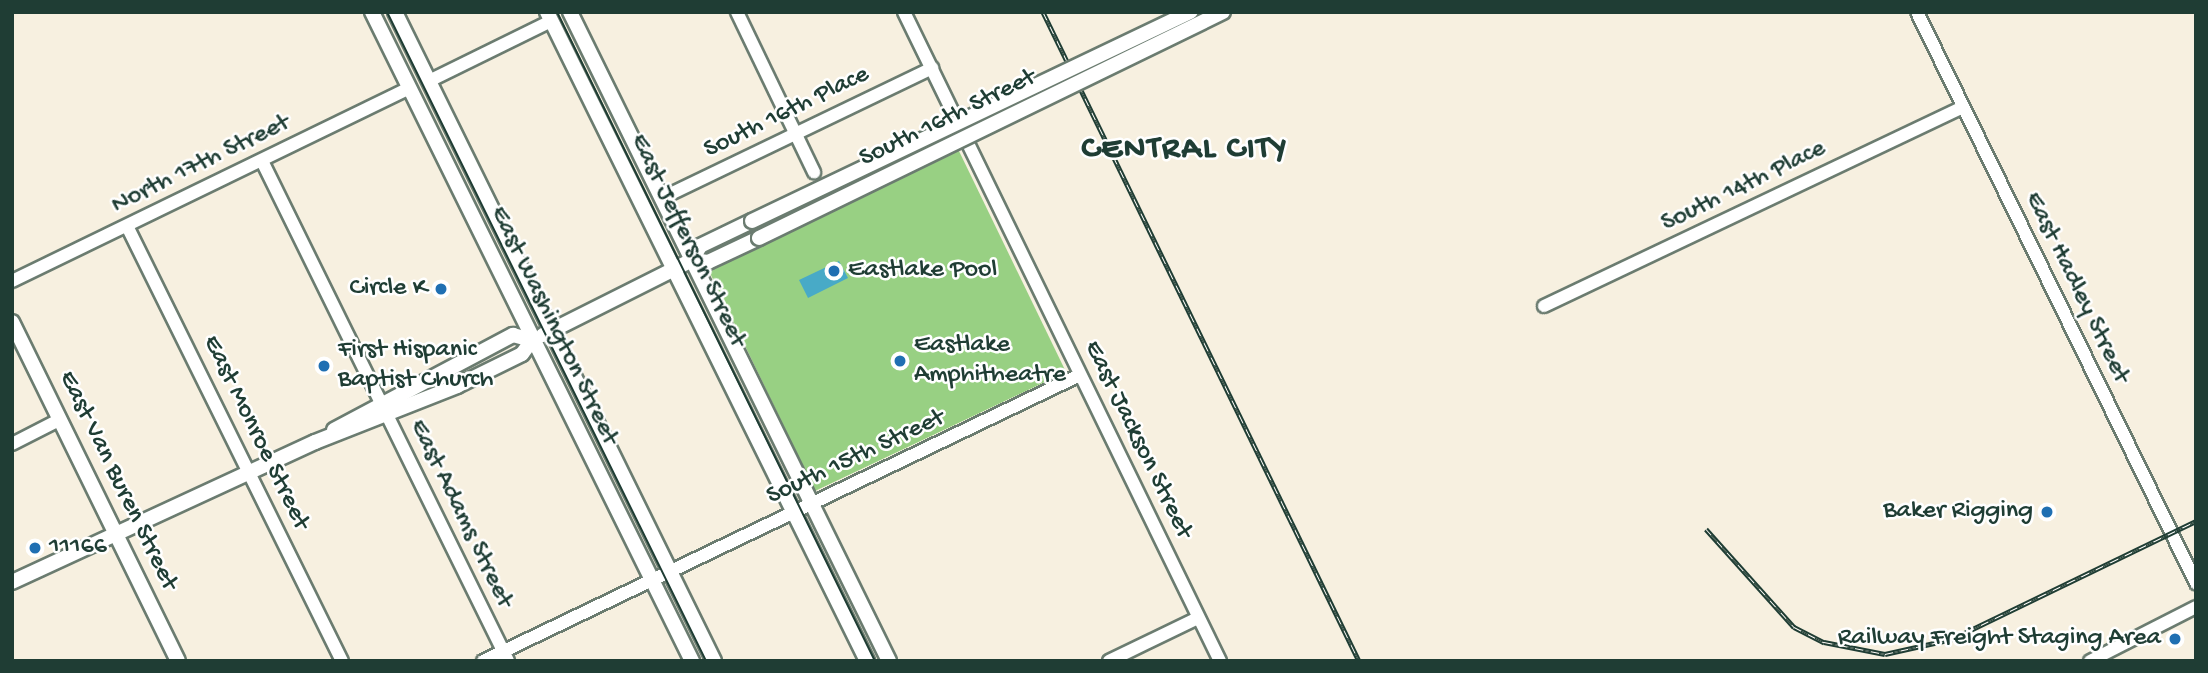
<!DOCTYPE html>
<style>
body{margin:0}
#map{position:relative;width:2208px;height:673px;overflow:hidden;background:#f7f0e0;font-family:"Gochi Hand",sans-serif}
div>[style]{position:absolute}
.green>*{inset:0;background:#98d083}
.water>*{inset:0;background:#48aac7}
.roads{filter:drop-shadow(2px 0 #6b7c70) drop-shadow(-2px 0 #6b7c70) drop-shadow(0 2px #6b7c70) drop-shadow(0 -2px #6b7c70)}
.minor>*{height:12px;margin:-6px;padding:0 6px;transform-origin:6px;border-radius:6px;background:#fff}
.major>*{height:14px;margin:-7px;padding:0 7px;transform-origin:7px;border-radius:7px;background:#fff}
.tram>*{height:2px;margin:-1px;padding:0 1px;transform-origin:1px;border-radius:1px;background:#1f3d34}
.rail>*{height:5px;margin-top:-2.5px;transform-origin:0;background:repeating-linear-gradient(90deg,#fff 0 8px,#1f3d34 0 16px);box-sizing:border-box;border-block:2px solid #1f3d34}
.bridges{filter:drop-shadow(2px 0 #6b7c70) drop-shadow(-2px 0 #6b7c70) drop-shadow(0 2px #6b7c70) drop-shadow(0 -2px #6b7c70)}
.major-bridge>*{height:14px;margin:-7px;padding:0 7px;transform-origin:7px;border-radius:7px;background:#fff}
.dots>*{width:19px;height:19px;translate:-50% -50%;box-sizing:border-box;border:4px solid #fff;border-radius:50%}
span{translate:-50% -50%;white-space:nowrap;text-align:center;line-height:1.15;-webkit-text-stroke:5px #fff;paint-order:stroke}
.street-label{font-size:26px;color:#1f3d34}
.poi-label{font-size:26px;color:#1f3d34}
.left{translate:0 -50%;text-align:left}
.right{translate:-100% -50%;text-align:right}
.district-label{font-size:33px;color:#1f3d34;font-weight:700;letter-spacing:2px}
.frame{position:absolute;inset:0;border:14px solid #1f3d34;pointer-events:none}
</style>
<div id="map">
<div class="green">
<div style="clip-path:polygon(958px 149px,1066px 372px,815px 491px,709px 271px)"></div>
</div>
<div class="water">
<div style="clip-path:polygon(839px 261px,848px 278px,808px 298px,799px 280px)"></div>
</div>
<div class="roads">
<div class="minor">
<div style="left:737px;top:12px;width:178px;rotate:64.3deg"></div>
<div style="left:904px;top:12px;width:722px;rotate:64.04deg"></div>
<div style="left:1917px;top:12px;width:636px;rotate:63.96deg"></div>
<div style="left:429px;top:81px;width:136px;rotate:-26.2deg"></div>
<div style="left:262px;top:161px;width:557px;rotate:63.8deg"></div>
<div style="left:662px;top:198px;width:300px;rotate:-25.7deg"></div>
<div style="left:127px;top:226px;width:485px;rotate:63.7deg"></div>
<div style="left:12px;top:281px;width:441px;rotate:-25.9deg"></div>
<div style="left:1544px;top:306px;width:464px;rotate:-25.4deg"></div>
<div style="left:12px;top:444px;width:53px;rotate:-27.1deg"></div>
<div style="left:483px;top:661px;width:662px;rotate:-25.6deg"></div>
<div style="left:1109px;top:661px;width:99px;rotate:-25.8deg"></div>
<div style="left:2090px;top:661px;width:119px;rotate:-27deg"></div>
</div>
<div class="major">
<div style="left:372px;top:12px;width:724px;rotate:63.75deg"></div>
<div style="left:395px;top:12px;width:723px;rotate:63.82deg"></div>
<div style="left:547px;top:12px;width:724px;rotate:63.75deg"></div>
<div style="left:570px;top:12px;width:723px;rotate:63.82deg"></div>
<div style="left:692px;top:260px;width:16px;rotate:7deg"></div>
<div style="left:708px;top:262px;width:56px;rotate:-25.2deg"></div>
<div style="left:12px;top:322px;width:377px;rotate:63.9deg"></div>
<div style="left:543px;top:335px;width:167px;rotate:-26.7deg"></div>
<div style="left:692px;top:260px;width:16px;rotate:-60deg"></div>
<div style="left:700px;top:246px;width:58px;rotate:-25.7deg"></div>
<div style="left:334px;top:430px;width:203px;rotate:-28deg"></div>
<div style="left:513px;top:335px;width:20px;rotate:15deg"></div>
<div style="left:12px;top:582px;width:334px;rotate:-24.8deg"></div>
<div style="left:315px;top:442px;width:153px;rotate:-21.5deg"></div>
<div style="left:457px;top:386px;width:72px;rotate:-26.2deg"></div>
<div style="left:522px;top:354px;width:17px;rotate:-54deg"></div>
</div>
</div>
<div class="tram">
<div style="left:387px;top:12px;width:723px;rotate:63.82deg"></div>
<div style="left:557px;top:12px;width:723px;rotate:63.9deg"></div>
</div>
<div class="rail">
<div style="left:1043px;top:12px;width:722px;rotate:64.04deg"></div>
<div style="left:1706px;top:529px;width:132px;rotate:48.1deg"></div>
<div style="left:1794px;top:627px;width:34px;rotate:27deg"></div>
<div style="left:1824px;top:642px;width:62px;rotate:11.1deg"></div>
<div style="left:1885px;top:654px;width:69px;rotate:-12.6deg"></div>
<div style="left:1952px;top:639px;width:271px;rotate:-25.8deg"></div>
</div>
<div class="bridges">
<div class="major-bridge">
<div style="left:752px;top:221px;width:486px;rotate:-25.5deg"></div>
<div style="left:759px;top:238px;width:516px;rotate:-25.97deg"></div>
</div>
</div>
<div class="dots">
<div style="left:834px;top:271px;background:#1f6fb2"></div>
<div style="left:441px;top:289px;background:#1f6fb2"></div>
<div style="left:900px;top:361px;background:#1f6fb2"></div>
<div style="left:324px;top:366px;background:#1f6fb2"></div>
<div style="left:2047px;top:512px;background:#1f6fb2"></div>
<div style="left:35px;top:548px;background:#1f6fb2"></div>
<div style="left:2175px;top:639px;background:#1f6fb2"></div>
</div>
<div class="street-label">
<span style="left:787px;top:113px;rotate:-26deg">South 16th Place</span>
<span style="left:948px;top:119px;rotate:-26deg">South 16th Street</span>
<span style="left:201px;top:165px;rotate:-26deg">North 17th Street</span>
<span style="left:1744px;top:187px;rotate:-26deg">South 14th Place</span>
<span style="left:687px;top:241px;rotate:64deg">East Jefferson Street</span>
<span style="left:2076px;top:288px;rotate:64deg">East Hadley Street</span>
<span style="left:553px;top:326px;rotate:64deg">East Washington Street</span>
<span style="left:255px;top:433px;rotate:64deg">East Monroe Street</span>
<span style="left:1137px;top:440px;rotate:64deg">East Jackson Street</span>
<span style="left:856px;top:458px;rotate:-25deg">South 15th Street</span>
<span style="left:117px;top:481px;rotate:64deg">East Van Buren Street</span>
<span style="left:460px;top:514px;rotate:64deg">East Adams Street</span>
</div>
<div class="poi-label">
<span class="left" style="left:848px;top:271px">Eastlake Pool</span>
<span class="right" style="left:427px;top:289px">Circle K</span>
<span class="left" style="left:914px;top:361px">Eastlake<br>Amphitheatre</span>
<span class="left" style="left:338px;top:366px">First Hispanic<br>Baptist Church</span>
<span class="right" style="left:2033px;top:512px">Baker Rigging</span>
<span class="left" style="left:49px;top:548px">11166</span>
<span class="right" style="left:2161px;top:639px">Railway Freight Staging Area</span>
</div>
<div class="district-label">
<span style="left:1185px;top:151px">CENTRAL CITY</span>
</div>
<div class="frame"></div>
</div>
